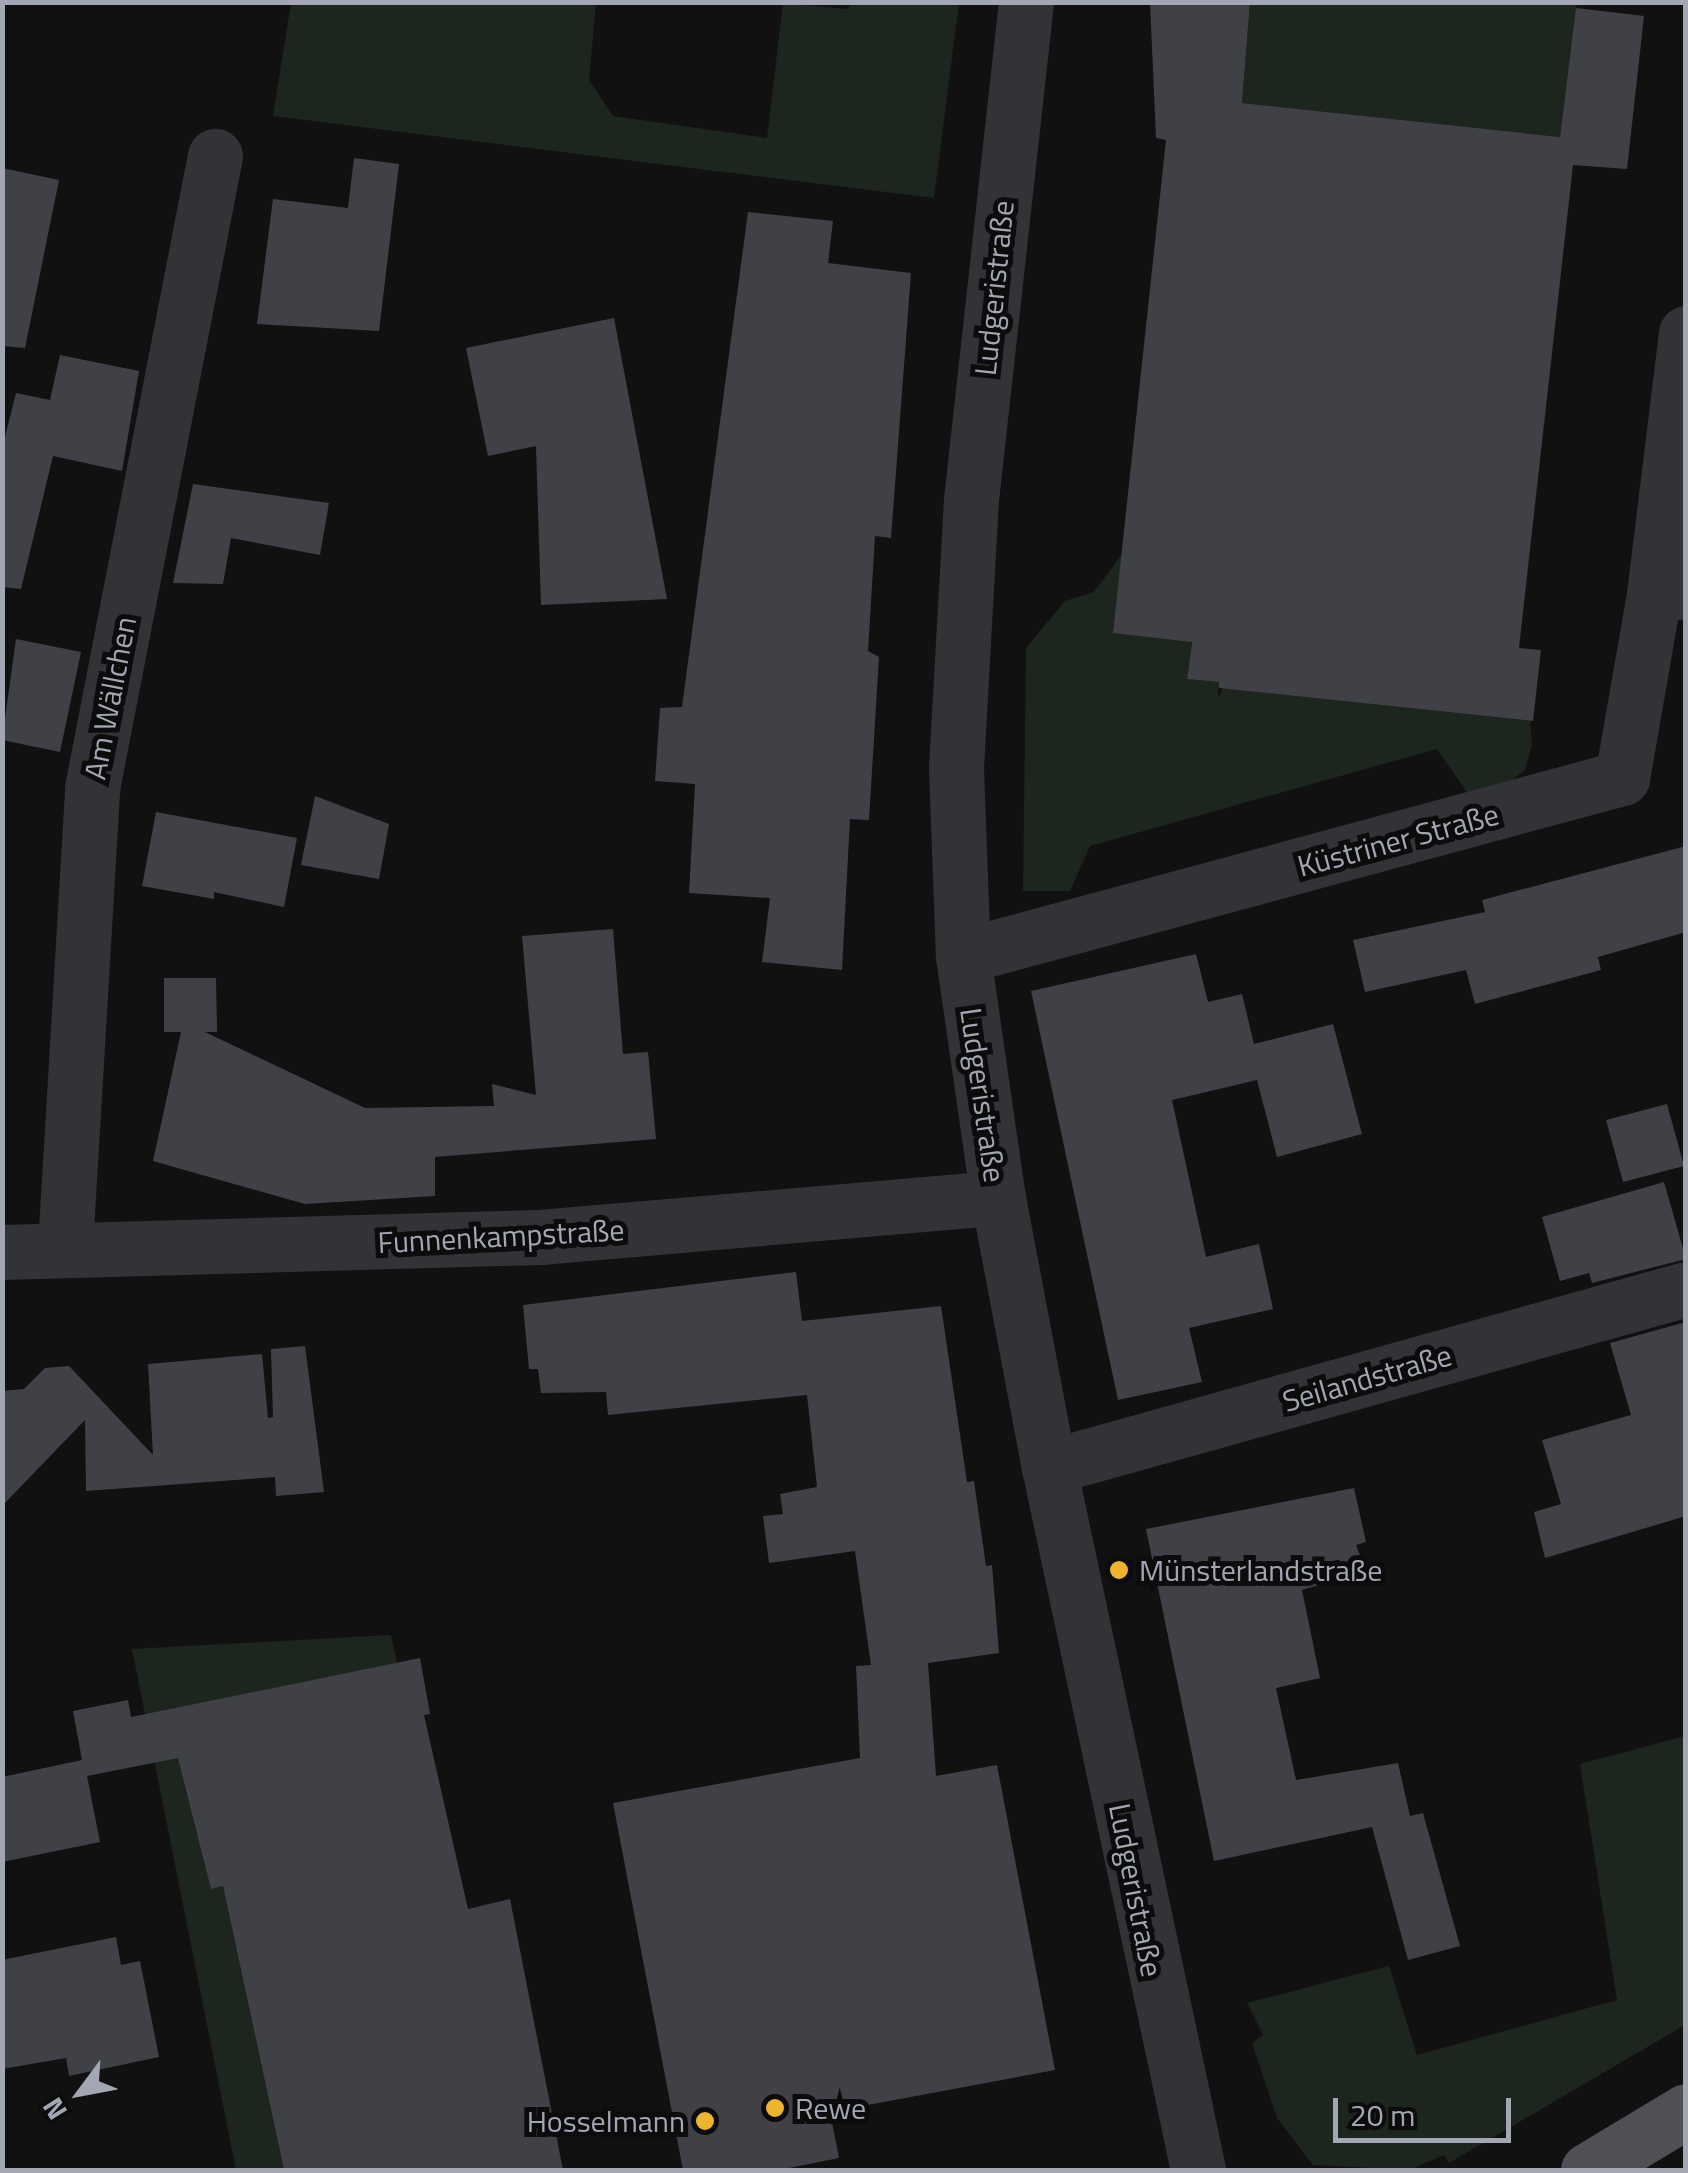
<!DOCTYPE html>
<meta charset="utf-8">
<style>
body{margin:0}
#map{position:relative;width:1688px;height:2173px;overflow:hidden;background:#111112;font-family:"Titillium Web",sans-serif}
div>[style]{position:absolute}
.green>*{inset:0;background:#1d251f}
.building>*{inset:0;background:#404146}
.minor>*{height:55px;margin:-27.5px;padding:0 27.5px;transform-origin:27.5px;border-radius:27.5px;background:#323337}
.major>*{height:55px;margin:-27.5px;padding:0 27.5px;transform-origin:27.5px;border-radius:27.5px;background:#4e5056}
.dots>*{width:28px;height:28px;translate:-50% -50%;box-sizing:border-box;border:5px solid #0c0c0d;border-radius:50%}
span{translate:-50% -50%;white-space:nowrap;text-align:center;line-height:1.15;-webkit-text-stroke:10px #0c0c0d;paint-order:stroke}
.street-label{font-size:30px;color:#a3a7b3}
.poi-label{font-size:30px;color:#a3a7b3}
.left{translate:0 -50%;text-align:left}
.right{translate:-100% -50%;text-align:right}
.frame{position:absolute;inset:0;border:5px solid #a3a7b3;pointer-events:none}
.north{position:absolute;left:30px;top:2043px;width:100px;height:100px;-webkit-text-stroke:8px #0c0c0d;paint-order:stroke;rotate:238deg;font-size:28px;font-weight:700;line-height:40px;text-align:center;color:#a3a7b3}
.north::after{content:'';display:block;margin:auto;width:35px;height:45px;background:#a3a7b3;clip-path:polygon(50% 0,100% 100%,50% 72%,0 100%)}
.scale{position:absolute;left:1333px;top:2098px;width:178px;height:45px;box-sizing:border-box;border:5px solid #a3a7b3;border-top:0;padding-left:12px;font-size:30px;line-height:35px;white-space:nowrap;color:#a3a7b3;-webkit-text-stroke:8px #0c0c0d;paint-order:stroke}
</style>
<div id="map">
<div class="green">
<div style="clip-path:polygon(291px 3px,596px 3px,589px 80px,613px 116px,767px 138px,783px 3px,847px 9px,852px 3px,959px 3px,934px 198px,273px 116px)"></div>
<div style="clip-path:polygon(1250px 3px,1577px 3px,1560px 137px,1242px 103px)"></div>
<div style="clip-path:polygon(1122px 554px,1113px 633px,1192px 637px,1187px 679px,1219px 682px,1218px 699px,1223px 688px,1530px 721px,1532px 745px,1525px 770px,1508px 783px,1468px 794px,1437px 749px,1090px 846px,1070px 891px,1023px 891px,1026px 648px,1065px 601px,1094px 592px)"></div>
<div style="clip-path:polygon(391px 1635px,397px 1663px,168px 1710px,211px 1888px,223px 1886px,284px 2170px,236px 2170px,132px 1649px)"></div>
<div style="clip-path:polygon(1685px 1736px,1685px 2025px,1449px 2163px,1444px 2155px,1409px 2170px,1313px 2165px,1277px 2118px,1252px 2043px,1263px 2035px,1247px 2003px,1389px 1966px,1417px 2055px,1617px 2000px,1580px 1764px)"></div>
</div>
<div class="building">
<div style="clip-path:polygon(1150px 2px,1250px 2px,1242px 103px,1560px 137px,1576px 8px,1644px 16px,1627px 169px,1573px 165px,1519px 648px,1541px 650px,1533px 721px,1219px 688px,1219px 682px,1187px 679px,1192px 642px,1113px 633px,1166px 140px,1156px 138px)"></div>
<div style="clip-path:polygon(354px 158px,399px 164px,379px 331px,257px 324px,273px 199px,348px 208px)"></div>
<div style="clip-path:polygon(2px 168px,59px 180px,25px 348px,2px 346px)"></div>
<div style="clip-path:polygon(748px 212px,833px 221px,828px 263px,911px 273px,891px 538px,875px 536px,868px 651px,879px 657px,869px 820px,850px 819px,842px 970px,762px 962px,770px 898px,689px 893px,695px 784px,655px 781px,660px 708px,682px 707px)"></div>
<div style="clip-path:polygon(614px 318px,667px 599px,541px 605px,536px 446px,488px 456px,466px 348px)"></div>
<div style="clip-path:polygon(60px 355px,139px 371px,122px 471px,53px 456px,21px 589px,2px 587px,2px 449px,16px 393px,50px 400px)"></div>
<div style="clip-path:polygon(193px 484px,329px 503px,320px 555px,231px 538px,223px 584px,173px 583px)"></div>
<div style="clip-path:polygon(16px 639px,81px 652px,60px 752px,2px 740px)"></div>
<div style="clip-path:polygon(315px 796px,389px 824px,379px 879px,301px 865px)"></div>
<div style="clip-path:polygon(156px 812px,297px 838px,284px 907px,214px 892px,214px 899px,142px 886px)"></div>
<div style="clip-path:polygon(1686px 846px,1686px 932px,1598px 957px,1601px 970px,1475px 1004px,1466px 970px,1365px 992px,1353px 940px,1485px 912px,1482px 900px)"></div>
<div style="clip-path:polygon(613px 929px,623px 1054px,648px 1052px,656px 1139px,435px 1157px,435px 1196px,305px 1204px,153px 1161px,181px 1032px,164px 1032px,164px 978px,216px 978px,217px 1032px,205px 1032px,365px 1108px,494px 1106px,492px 1084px,536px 1095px,522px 936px)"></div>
<div style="clip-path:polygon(1196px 954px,1208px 1002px,1242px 994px,1254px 1044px,1333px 1024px,1362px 1134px,1277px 1157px,1257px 1080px,1172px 1100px,1206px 1257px,1259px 1244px,1273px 1309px,1189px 1328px,1202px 1382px,1118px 1400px,1031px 991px)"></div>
<div style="clip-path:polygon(1667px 1104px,1684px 1166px,1623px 1182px,1606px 1120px)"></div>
<div style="clip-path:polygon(1664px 1182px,1686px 1259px,1592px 1283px,1589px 1273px,1560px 1281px,1542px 1217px)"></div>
<div style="clip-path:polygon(796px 1272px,802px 1321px,941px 1306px,967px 1482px,974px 1481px,986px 1566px,992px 1565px,999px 1653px,928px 1663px,936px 1776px,997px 1765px,1055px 2070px,830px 2112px,839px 2158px,779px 2170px,683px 2170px,613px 1803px,860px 1758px,856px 1666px,871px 1665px,855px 1551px,769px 1563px,763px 1516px,783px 1514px,780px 1494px,817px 1487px,807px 1395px,608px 1415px,606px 1392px,541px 1393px,538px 1369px,529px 1369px,523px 1305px)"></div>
<div style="clip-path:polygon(1686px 1322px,1686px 1516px,1545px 1558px,1534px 1512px,1561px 1504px,1542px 1440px,1631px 1415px,1610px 1343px)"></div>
<div style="clip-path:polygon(305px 1346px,324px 1492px,276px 1496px,275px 1477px,86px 1491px,85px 1420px,2px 1506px,2px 1391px,24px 1389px,45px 1368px,69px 1366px,153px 1455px,148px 1364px,262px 1354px,268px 1418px,273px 1417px,271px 1349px)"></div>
<div style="clip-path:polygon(1354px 1488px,1366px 1542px,1356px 1545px,1366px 1571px,1302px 1590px,1320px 1678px,1276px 1688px,1296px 1780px,1398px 1763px,1410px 1816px,1423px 1813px,1460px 1946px,1408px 1960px,1372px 1827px,1214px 1861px,1146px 1529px)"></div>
<div style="clip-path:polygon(420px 1658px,430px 1714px,424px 1715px,468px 1909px,510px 1899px,563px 2170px,284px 2170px,223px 1886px,211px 1889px,178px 1758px,87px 1776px,100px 1842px,2px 1862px,2px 1777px,82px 1760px,73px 1711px,128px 1700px,131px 1717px)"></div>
<div style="clip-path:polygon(116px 1937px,121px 1965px,140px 1961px,159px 2057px,69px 2076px,66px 2058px,2px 2069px,2px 1960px)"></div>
</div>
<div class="minor">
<div style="left:1026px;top:2px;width:500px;rotate:96.31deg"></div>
<div style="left:971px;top:499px;width:269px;rotate:93.2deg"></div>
<div style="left:956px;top:768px;width:188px;rotate:87.9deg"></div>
<div style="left:963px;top:956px;width:245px;rotate:81.8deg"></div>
<div style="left:998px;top:1198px;width:274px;rotate:79.3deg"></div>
<div style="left:1049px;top:1467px;width:719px;rotate:78.03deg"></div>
<div style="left:1654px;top:594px;width:263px;rotate:-83deg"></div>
<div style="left:963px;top:956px;width:683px;rotate:-15.12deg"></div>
<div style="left:1622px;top:778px;width:187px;rotate:-80.1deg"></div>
<div style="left:1654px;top:594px;width:32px;rotate:-5deg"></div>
<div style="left:65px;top:1247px;width:460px;rotate:-86.6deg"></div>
<div style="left:92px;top:788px;width:644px;rotate:-78.99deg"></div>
<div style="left:2px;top:1252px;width:538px;rotate:-1.6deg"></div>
<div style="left:540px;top:1237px;width:460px;rotate:-4.9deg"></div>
<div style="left:1049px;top:1467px;width:661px;rotate:-15.61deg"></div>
</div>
<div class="major">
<div style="left:1588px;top:2170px;width:114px;rotate:-31deg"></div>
</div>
<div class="dots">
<div style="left:1119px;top:1570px;background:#edb52e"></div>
<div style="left:775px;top:2108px;background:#edb52e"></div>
<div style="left:705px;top:2121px;background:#edb52e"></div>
</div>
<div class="street-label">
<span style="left:994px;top:288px;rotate:-84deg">Ludgeristraße</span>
<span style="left:110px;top:698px;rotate:-79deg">Am Wällchen</span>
<span style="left:1398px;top:840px;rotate:-15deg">Küstriner Straße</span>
<span style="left:983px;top:1095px;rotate:82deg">Ludgeristraße</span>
<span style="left:501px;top:1236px;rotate:-3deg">Funnenkampstraße</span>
<span style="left:1367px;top:1378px;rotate:-16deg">Seilandstraße</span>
<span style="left:1136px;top:1890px;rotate:79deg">Ludgeristraße</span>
</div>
<div class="poi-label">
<span class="left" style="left:1139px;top:1570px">Münsterlandstraße</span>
<span class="left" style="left:795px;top:2108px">Rewe</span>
<span class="right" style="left:685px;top:2121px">Hosselmann</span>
</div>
<div class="frame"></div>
<div class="north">N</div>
<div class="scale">20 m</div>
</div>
